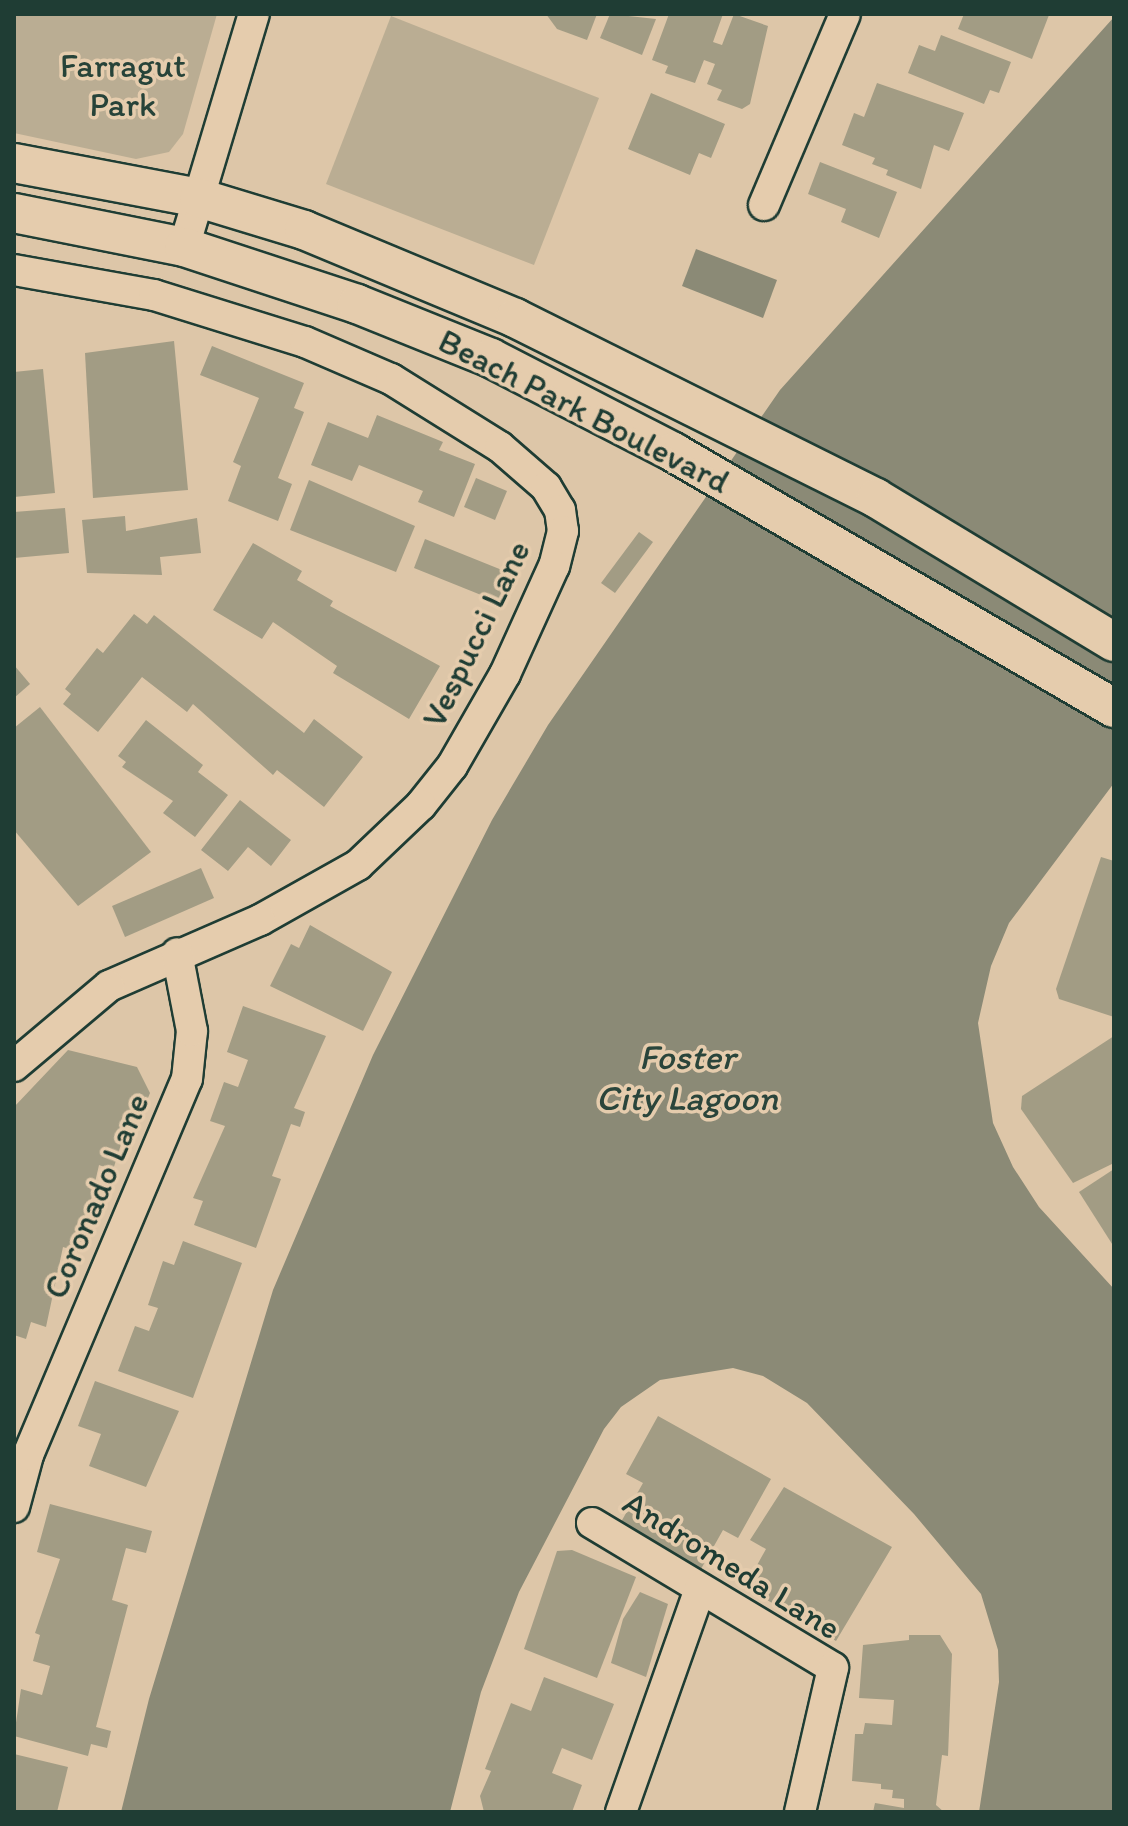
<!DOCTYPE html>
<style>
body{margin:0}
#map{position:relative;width:1128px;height:1826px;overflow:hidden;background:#ddc6a8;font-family:Itim,sans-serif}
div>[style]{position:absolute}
.green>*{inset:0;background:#baad93}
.water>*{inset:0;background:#8b8a76}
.building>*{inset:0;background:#a29c84}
.roads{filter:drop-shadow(2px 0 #1f3d34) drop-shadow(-2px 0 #1f3d34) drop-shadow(0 2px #1f3d34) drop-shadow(0 -2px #1f3d34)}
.minor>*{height:30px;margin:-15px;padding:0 15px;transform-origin:15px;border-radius:15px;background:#e5ccad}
.major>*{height:38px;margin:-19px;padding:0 19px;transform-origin:19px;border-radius:19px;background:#e5ccad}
span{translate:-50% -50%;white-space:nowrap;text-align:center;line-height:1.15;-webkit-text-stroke:7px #e5ccad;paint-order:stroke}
.park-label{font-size:34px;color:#274339}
.street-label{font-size:34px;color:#1f3d34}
.water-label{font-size:36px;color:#2a453b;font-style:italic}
.frame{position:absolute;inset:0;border:16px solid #1f3d34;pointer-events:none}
</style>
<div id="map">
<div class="green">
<div style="clip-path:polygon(14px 14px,217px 14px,183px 134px,169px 152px,136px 159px,14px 133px)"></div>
<div style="clip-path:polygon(391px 16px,599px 98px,534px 265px,326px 184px)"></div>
</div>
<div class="water">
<div style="clip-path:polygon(1114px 17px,1114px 783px,1009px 923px,991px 966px,978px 1023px,993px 1123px,1013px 1167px,1039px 1207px,1114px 1289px,1114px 1812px,979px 1812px,999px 1682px,998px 1650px,981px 1594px,914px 1514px,807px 1403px,763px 1376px,733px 1368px,660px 1380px,621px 1407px,604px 1429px,519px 1592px,481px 1692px,450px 1812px,121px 1812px,149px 1699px,273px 1290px,373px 1055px,492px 820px,548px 725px,780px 390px)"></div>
<div style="clip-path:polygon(696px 249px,777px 280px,763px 318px,682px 286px)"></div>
</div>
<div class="building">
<div style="clip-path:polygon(546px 14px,597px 14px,587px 40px,557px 29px)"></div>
<div style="clip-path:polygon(610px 14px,656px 19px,642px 55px,600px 38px)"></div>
<div style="clip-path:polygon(669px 14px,723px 14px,713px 42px,722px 45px,734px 14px,768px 26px,750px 104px,742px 109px,717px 100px,722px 90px,707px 84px,715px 64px,704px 60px,695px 83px,665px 73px,668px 66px,652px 60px)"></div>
<div style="clip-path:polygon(964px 14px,1046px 14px,1049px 15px,1032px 59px,958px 29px)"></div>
<div style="clip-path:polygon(941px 35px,1011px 62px,999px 93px,990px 90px,984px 104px,908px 73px,919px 45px,935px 51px)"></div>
<div style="clip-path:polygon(877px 83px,964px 113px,949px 151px,934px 145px,921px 189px,886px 175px,888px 170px,872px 164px,875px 158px,842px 145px,854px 113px,864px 117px)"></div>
<div style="clip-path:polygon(651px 93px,725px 124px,711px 158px,699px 153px,690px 175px,628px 149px)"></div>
<div style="clip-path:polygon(820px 162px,897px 192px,879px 238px,841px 222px,846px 209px,808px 194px)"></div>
<div style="clip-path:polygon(174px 341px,188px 490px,93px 498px,85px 353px)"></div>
<div style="clip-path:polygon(212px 346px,304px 383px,294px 408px,304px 412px,278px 478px,292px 484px,278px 521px,228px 501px,241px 466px,233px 462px,259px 398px,200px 375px)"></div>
<div style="clip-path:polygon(43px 369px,55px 493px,14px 497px,14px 372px)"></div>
<div style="clip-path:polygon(377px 415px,443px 442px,439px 450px,475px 464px,454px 517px,418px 502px,423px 491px,359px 465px,352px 481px,311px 465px,328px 422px,368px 438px)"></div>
<div style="clip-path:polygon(476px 478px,507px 491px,495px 520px,464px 507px)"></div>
<div style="clip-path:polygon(309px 480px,415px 526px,396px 572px,290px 530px)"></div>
<div style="clip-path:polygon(65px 508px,69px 553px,14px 558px,14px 512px)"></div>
<div style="clip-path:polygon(125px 516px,126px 531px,197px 518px,201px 553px,160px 557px,162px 575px,87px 573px,82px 520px)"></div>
<div style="clip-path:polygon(639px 532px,653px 542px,615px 593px,601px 583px)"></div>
<div style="clip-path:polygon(425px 539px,512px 574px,501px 603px,414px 568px)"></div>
<div style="clip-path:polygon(253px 543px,302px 571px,297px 580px,333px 601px,330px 606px,440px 666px,409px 719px,333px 673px,337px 666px,273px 622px,262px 639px,213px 610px)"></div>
<div style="clip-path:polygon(134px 614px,147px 624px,154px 615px,304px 733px,314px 719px,363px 757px,324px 807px,277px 770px,273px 775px,193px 704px,187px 712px,142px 677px,98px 732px,63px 704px,71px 694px,65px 689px,97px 648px,103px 653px)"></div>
<div style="clip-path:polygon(14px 665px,30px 684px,14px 698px)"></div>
<div style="clip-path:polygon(40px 707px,151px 852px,78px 906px,14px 830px,14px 728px)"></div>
<div style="clip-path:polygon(146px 720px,203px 765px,198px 772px,228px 795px,195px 837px,163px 813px,173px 801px,122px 767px,126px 762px,118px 756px)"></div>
<div style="clip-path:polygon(240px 800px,291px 840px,271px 866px,248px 847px,228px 871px,201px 850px)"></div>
<div style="clip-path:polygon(1101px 857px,1114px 861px,1114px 1017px,1059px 999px,1056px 989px)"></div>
<div style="clip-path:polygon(201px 868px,214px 898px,125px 937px,112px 906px)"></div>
<div style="clip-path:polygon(310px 925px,392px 972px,363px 1031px,270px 986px,291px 944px,299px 948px)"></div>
<div style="clip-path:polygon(243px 1006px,326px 1036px,294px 1108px,305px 1112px,300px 1127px,291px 1124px,272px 1176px,281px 1179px,256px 1248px,194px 1225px,203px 1201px,193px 1198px,225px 1126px,210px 1121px,224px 1082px,238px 1087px,248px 1060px,227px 1052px)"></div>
<div style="clip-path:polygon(1114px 1036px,1114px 1163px,1073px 1183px,1021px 1109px,1022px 1096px)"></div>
<div style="clip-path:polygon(68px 1050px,137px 1067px,150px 1093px,131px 1140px,123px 1138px,113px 1170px,99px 1165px,79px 1252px,63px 1247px,46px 1327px,31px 1322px,26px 1339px,14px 1335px,14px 1107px)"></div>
<div style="clip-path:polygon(1114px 1169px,1114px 1247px,1079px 1192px)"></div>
<div style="clip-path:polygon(183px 1241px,242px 1263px,193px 1398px,118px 1371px,135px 1326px,149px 1331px,158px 1308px,148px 1305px,163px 1261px,174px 1265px)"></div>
<div style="clip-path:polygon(95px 1381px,179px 1411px,146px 1487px,89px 1466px,101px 1434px,78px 1426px)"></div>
<div style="clip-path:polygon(658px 1416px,771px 1479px,738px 1538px,723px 1530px,701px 1569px,621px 1522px,643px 1483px,626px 1474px)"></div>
<div style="clip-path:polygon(784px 1487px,892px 1547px,836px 1641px,745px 1587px,766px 1549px,750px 1540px)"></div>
<div style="clip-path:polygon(50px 1504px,152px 1531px,146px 1553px,126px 1548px,112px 1600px,128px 1605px,96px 1727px,111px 1731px,107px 1748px,91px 1744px,88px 1756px,14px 1736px,21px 1689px,42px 1695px,50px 1666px,33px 1661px,40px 1635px,35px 1633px,60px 1559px,37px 1552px)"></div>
<div style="clip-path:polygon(572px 1550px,636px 1577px,597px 1678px,524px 1649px,557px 1551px)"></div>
<div style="clip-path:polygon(640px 1592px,668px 1604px,646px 1677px,611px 1663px,623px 1619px)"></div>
<div style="clip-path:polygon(909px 1635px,940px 1635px,952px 1654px,948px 1756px,942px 1755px,936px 1805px,944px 1812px,873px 1812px,875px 1803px,904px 1808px,904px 1799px,892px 1798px,893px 1790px,881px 1789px,881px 1784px,852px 1781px,855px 1734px,863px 1734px,865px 1723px,892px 1725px,894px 1700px,859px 1698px,863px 1645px,909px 1640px)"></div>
<div style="clip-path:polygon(544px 1677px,614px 1704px,592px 1760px,562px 1748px,552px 1773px,582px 1785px,572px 1812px,484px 1812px,480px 1796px,491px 1771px,485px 1769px,511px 1703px,531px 1711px)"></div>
<div style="clip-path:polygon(14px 1754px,68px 1767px,57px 1812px,14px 1812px)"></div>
</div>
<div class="roads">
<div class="minor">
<div style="left:764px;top:205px;width:207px;rotate:-67deg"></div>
<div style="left:184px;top:247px;width:243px;rotate:-73.3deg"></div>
<div style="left:14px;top:270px;width:142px;rotate:10.1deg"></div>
<div style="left:154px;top:295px;width:158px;rotate:17.3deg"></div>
<div style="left:305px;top:342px;width:94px;rotate:23.3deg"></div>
<div style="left:391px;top:379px;width:128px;rotate:32deg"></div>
<div style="left:500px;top:447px;width:61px;rotate:41deg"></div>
<div style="left:546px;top:487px;width:27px;rotate:59deg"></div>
<div style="left:560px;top:510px;width:21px;rotate:82deg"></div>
<div style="left:563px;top:531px;width:36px;rotate:104deg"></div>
<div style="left:554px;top:566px;width:119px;rotate:114.4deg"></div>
<div style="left:505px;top:674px;width:106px;rotate:119.9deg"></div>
<div style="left:452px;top:766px;width:50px;rotate:128.5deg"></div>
<div style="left:421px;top:805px;width:87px;rotate:136.4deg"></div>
<div style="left:358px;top:865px;width:112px;rotate:150.7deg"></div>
<div style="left:260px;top:920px;width:165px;rotate:156.4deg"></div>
<div style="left:109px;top:986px;width:124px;rotate:139.9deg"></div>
<div style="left:14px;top:1507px;width:54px;rotate:-74.9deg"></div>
<div style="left:28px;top:1455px;width:408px;rotate:-67.1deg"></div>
<div style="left:187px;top:1079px;width:48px;rotate:-84.1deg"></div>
<div style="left:192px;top:1031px;width:79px;rotate:-100.9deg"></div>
<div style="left:592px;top:1523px;width:281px;rotate:31deg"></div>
<div style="left:833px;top:1668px;width:148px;rotate:102.9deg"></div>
<div style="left:621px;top:1812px;width:237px;rotate:-70.5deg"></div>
</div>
<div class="major">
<div style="left:14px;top:163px;width:188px;rotate:10.7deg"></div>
<div style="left:199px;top:198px;width:110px;rotate:16.9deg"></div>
<div style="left:304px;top:230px;width:229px;rotate:22.6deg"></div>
<div style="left:515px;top:318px;width:403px;rotate:26.5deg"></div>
<div style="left:876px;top:498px;width:278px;rotate:31.2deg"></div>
<div style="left:14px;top:213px;width:173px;rotate:11.3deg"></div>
<div style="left:184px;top:247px;width:182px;rotate:18.2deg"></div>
<div style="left:357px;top:304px;width:144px;rotate:21.9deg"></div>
<div style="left:491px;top:358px;width:205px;rotate:27.3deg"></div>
<div style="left:673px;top:452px;width:510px;rotate:30.14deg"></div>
</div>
</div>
<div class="park-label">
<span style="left:123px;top:85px">Farragut<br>Park</span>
</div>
<div class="street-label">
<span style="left:584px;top:411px;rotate:27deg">Beach Park Boulevard</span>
<span style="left:476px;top:634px;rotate:-64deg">Vespucci Lane</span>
<span style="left:96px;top:1196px;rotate:-67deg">Coronado Lane</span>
<span style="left:732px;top:1565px;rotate:32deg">Andromeda Lane</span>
</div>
<div class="water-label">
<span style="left:687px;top:1077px">Foster<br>City Lagoon</span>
</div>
<div class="frame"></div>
</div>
